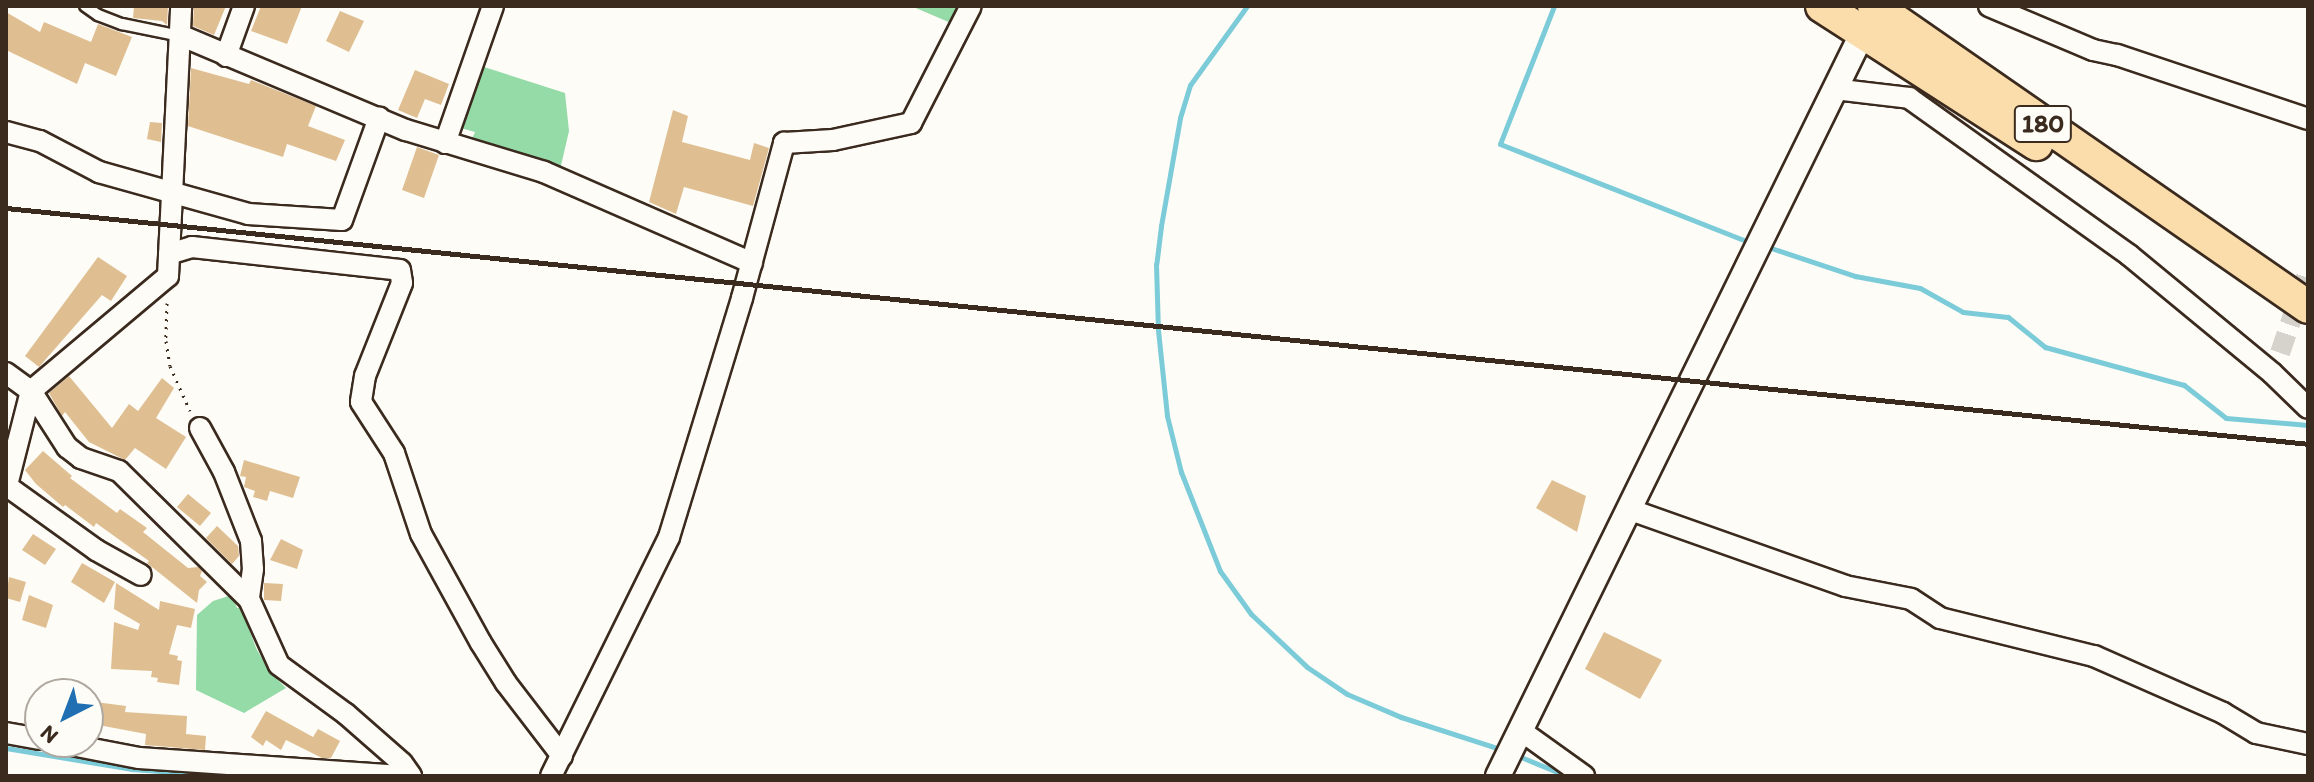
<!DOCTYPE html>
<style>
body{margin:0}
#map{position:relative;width:2314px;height:782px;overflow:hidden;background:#fdfcf7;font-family:Itim,sans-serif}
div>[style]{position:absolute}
.green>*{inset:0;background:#94dba8}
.stream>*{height:5px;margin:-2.5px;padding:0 2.5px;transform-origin:2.5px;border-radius:2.5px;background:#7ccbd8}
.building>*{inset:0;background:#dfbf91}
.minor-tunnel>*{height:20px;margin-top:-10px;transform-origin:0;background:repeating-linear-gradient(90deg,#d6d2cc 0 20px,transparent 0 30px)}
.path>*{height:3px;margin-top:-1.5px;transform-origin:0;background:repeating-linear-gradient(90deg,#3b2a1e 0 2px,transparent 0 8px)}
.roads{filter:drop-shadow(2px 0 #3b2a1e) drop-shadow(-2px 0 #3b2a1e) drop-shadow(0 2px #3b2a1e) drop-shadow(0 -2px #3b2a1e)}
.service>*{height:10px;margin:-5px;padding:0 5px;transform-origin:5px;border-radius:5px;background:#fdfcf7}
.minor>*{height:20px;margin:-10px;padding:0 10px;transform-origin:10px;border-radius:10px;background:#fdfcf7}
.tertiary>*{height:24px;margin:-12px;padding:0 12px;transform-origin:12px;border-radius:12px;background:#fdfcf7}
.trunk>*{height:32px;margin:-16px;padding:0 16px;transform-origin:16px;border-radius:16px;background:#faddab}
.rail>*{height:5px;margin:-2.5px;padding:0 2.5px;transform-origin:2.5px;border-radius:2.5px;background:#3b2a1e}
span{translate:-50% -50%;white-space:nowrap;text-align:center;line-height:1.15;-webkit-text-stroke:6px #fdfcf7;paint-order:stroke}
.shield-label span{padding:2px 6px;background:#fdfcf7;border:2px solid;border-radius:6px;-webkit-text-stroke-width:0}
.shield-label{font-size:26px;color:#3b2a1e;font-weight:700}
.frame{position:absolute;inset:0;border:8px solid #3b2a1e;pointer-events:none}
.north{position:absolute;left:24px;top:678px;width:80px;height:80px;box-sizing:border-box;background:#fdfcf7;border:2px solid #afa8a0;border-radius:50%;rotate:222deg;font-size:22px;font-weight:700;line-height:32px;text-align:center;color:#3b2a1e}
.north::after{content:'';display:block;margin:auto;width:28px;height:36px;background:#1f6fb2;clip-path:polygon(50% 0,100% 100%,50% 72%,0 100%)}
</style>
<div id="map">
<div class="green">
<div style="clip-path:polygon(911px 6px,959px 6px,951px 23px)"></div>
<div style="clip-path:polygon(478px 65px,565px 93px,569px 131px,560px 170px,471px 141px,475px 132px,457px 127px)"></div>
<div style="clip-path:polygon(232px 595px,237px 608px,241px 607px,256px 648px,269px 671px,286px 688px,244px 713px,196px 690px,197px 615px,213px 601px)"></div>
</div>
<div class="stream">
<div style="left:1247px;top:6px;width:97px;rotate:125.8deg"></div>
<div style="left:1190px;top:85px;width:34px;rotate:107deg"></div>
<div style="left:1180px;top:118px;width:110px;rotate:100deg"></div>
<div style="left:1161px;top:226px;width:38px;rotate:97deg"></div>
<div style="left:1156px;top:264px;width:66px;rotate:88.3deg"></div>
<div style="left:1158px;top:330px;width:86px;rotate:84deg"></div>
<div style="left:1167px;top:416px;width:58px;rotate:76deg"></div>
<div style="left:1181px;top:472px;width:106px;rotate:68.5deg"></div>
<div style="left:1220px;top:571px;width:53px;rotate:54.2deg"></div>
<div style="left:1251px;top:614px;width:77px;rotate:43.4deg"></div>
<div style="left:1307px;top:667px;width:48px;rotate:34deg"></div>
<div style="left:1347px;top:694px;width:59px;rotate:23.1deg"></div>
<div style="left:1401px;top:717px;width:107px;rotate:17.9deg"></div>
<div style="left:1554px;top:6px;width:148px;rotate:111.4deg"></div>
<div style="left:1500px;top:144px;width:268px;rotate:21.5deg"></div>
<div style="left:1771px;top:248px;width:89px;rotate:18.4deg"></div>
<div style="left:1855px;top:276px;width:66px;rotate:10.5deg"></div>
<div style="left:1920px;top:288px;width:49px;rotate:29.2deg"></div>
<div style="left:1963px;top:312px;width:45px;rotate:6.3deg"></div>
<div style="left:2008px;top:317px;width:48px;rotate:39deg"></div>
<div style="left:2045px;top:347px;width:144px;rotate:15.3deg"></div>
<div style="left:2184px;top:385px;width:53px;rotate:38.2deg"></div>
<div style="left:2226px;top:418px;width:82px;rotate:4.9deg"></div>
<div style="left:6px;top:748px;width:128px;rotate:9.5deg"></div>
<div style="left:132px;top:769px;width:99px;rotate:4deg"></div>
<div style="left:1516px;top:755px;width:55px;rotate:22.4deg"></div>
</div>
<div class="building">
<div style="clip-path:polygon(134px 6px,168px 6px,167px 25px,162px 21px,133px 18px)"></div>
<div style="clip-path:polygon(194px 6px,226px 6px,214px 35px,193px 26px)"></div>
<div style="clip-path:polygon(261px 6px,302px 6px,287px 44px,251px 31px)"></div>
<div style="clip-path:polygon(340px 11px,364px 21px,349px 52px,326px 41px)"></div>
<div style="clip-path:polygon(6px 12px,40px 32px,44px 22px,91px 42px,98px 24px,132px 37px,116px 76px,85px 63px,77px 84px,6px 50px)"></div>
<div style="clip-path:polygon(191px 68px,249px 84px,251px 80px,316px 106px,308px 126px,345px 140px,336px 161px,287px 144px,283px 157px,188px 126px)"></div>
<div style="clip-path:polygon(415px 70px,449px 84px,441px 105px,425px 99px,417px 118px,398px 110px)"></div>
<div style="clip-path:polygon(673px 110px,688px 116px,682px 142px,750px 160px,754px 143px,769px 148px,753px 206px,684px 187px,676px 214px,649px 202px)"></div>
<div style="clip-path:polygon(150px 122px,162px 123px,161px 142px,147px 139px)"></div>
<div style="clip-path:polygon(417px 147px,439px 155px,424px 198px,402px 190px)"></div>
<div style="clip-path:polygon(98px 257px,127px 276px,111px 301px,102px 295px,39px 367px,25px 356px)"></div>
<div style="clip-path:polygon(69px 376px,112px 428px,129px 404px,138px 411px,162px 378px,174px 388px,156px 418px,186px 437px,166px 469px,135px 448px,125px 460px,89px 442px,65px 412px,62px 416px,49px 393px)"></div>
<div style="clip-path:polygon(43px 451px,72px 476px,70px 478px,117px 513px,120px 509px,147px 528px,143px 532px,188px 568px,198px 567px,202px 571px,200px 576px,207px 582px,199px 590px,197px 603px,147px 563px,149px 561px,96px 523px,94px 527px,65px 505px,63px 507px,36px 484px,25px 470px)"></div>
<div style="clip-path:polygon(244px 460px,300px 477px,293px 498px,270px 491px,267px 501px,253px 497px,255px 491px,244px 487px,246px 477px,240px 476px)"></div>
<div style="clip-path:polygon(1552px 480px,1586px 496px,1577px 532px,1536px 508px)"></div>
<div style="clip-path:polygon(188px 494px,211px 513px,200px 526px,177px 507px)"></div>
<div style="clip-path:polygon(217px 526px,238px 546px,239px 556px,232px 564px,206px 538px)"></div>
<div style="clip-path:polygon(33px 534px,56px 549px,45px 565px,22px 550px)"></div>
<div style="clip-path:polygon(281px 539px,303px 550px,297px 569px,270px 560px)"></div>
<div style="clip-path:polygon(82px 563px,115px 582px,104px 603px,71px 582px)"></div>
<div style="clip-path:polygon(9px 577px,26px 582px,20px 602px,6px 598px)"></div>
<div style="clip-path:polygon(116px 583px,159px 610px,160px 601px,195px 609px,191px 628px,177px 625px,169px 654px,178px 656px,177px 660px,182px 661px,179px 685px,157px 682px,158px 678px,151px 677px,152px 671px,111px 669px,114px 622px,138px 630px,140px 624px,114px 609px)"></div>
<div style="clip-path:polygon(264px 583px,283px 584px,281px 601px,264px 600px)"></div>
<div style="clip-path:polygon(29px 595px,53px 605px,46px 628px,22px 620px)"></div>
<div style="clip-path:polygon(1604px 632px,1662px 660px,1640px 699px,1585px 669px)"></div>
<div style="clip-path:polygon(88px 701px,126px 706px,125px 712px,187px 716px,186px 734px,206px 736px,205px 750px,145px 745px,146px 734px,88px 723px)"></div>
<div style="clip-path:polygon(27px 706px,40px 708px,40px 726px,24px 723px)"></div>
<div style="clip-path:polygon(266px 711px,313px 737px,318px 729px,340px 741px,331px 758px,322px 758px,286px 740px,281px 750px,266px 740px,263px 746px,251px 737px)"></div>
</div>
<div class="minor-tunnel">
<div style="left:2280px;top:353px;width:87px;rotate:-71.1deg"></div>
</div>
<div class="path">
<div style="left:167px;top:303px;width:38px;rotate:92deg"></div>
<div style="left:166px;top:341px;width:25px;rotate:81deg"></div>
<div style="left:170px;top:366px;width:49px;rotate:66deg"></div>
</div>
<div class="roads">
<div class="service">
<div style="left:85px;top:6px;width:16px;rotate:35deg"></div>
<div style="left:98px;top:15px;width:26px;rotate:21deg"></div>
<div style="left:122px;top:24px;width:59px;rotate:11.7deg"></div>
</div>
<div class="minor">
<div style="left:1989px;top:6px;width:113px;rotate:22.9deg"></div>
<div style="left:2093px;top:50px;width:25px;rotate:12deg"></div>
<div style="left:2117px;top:55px;width:201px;rotate:18.5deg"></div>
<div style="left:182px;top:36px;width:243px;rotate:22.8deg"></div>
<div style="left:406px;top:130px;width:144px;rotate:16.9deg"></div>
<div style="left:544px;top:172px;width:227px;rotate:23.6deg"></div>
<div style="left:226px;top:56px;width:53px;rotate:-70.2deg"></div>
<div style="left:1834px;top:89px;width:76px;rotate:6.8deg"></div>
<div style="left:1909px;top:98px;width:270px;rotate:35.5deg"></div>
<div style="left:2129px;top:255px;width:185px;rotate:39.5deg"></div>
<div style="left:2272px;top:373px;width:50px;rotate:44.2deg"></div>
<div style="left:6px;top:132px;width:35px;rotate:15deg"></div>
<div style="left:40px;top:141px;width:67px;rotate:27.7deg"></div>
<div style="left:99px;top:172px;width:155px;rotate:15.7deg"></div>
<div style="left:248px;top:214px;width:94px;rotate:3.7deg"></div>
<div style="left:342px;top:220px;width:109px;rotate:-70.1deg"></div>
<div style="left:445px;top:143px;width:145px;rotate:-70.7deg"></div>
<div style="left:169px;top:254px;width:24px;rotate:-17deg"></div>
<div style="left:192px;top:247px;width:209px;rotate:6.3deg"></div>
<div style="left:400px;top:270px;width:13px;rotate:81deg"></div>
<div style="left:402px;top:283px;width:100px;rotate:111.7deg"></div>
<div style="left:365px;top:376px;width:26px;rotate:99deg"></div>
<div style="left:361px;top:402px;width:61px;rotate:57.1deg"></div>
<div style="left:394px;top:453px;width:85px;rotate:71.6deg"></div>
<div style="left:421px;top:534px;width:124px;rotate:61.2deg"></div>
<div style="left:481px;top:643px;width:47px;rotate:58deg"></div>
<div style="left:506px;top:683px;width:92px;rotate:52.5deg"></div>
<div style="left:6px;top:373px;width:31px;rotate:36deg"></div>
<div style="left:31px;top:391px;width:67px;rotate:57.3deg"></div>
<div style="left:67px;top:447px;width:18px;rotate:38deg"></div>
<div style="left:81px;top:458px;width:40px;rotate:18.9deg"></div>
<div style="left:119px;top:471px;width:182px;rotate:44.6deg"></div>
<div style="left:200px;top:428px;width:50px;rotate:61.4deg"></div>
<div style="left:224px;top:472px;width:74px;rotate:68.6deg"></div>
<div style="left:251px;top:541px;width:28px;rotate:86deg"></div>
<div style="left:253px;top:569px;width:30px;rotate:98deg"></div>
<div style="left:249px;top:599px;width:72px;rotate:65.6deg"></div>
<div style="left:279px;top:665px;width:83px;rotate:36.2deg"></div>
<div style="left:346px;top:714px;width:74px;rotate:41.2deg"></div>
<div style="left:402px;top:763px;width:16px;rotate:55deg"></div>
<div style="left:7px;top:486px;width:110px;rotate:35.7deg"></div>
<div style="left:96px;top:550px;width:51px;rotate:29.1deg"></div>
<div style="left:6px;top:489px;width:101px;rotate:-75.7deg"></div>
<div style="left:31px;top:391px;width:179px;rotate:-40deg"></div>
<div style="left:168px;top:276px;width:270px;rotate:-87.2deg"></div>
<div style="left:1628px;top:509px;width:230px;rotate:19.5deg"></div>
<div style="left:1845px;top:586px;width:67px;rotate:11.1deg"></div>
<div style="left:1911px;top:599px;width:35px;rotate:33deg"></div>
<div style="left:1940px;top:618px;width:159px;rotate:13.9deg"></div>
<div style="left:2094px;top:656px;width:141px;rotate:23.8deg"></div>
<div style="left:2223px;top:713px;width:39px;rotate:31deg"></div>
<div style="left:2256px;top:733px;width:53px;rotate:11.9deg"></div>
<div style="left:1520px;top:730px;width:79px;rotate:35.7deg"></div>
<div style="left:6px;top:733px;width:35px;rotate:10deg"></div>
<div style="left:56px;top:742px;width:85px;rotate:10.9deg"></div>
<div style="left:139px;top:758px;width:263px;rotate:3.9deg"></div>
<div style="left:551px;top:776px;width:267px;rotate:-63.7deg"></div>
<div style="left:669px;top:537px;width:250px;rotate:-73deg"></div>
<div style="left:742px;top:298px;width:161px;rotate:-74.8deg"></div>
<div style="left:784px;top:143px;width:49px;rotate:-3.5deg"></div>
<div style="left:833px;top:140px;width:80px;rotate:-12.3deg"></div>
<div style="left:911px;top:123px;width:131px;rotate:-62.9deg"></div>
</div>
<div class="tertiary">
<div style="left:1498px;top:776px;width:826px;rotate:-63.87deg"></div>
</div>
<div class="trunk">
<div style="left:1822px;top:6px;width:255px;rotate:32.8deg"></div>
<div style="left:1874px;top:6px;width:528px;rotate:34.74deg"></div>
</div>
</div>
<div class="rail">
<div style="left:6px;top:208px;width:2314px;rotate:5.85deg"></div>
</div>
<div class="shield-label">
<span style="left:2043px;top:124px">180</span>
</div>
<div class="frame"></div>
<div class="north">N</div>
</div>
